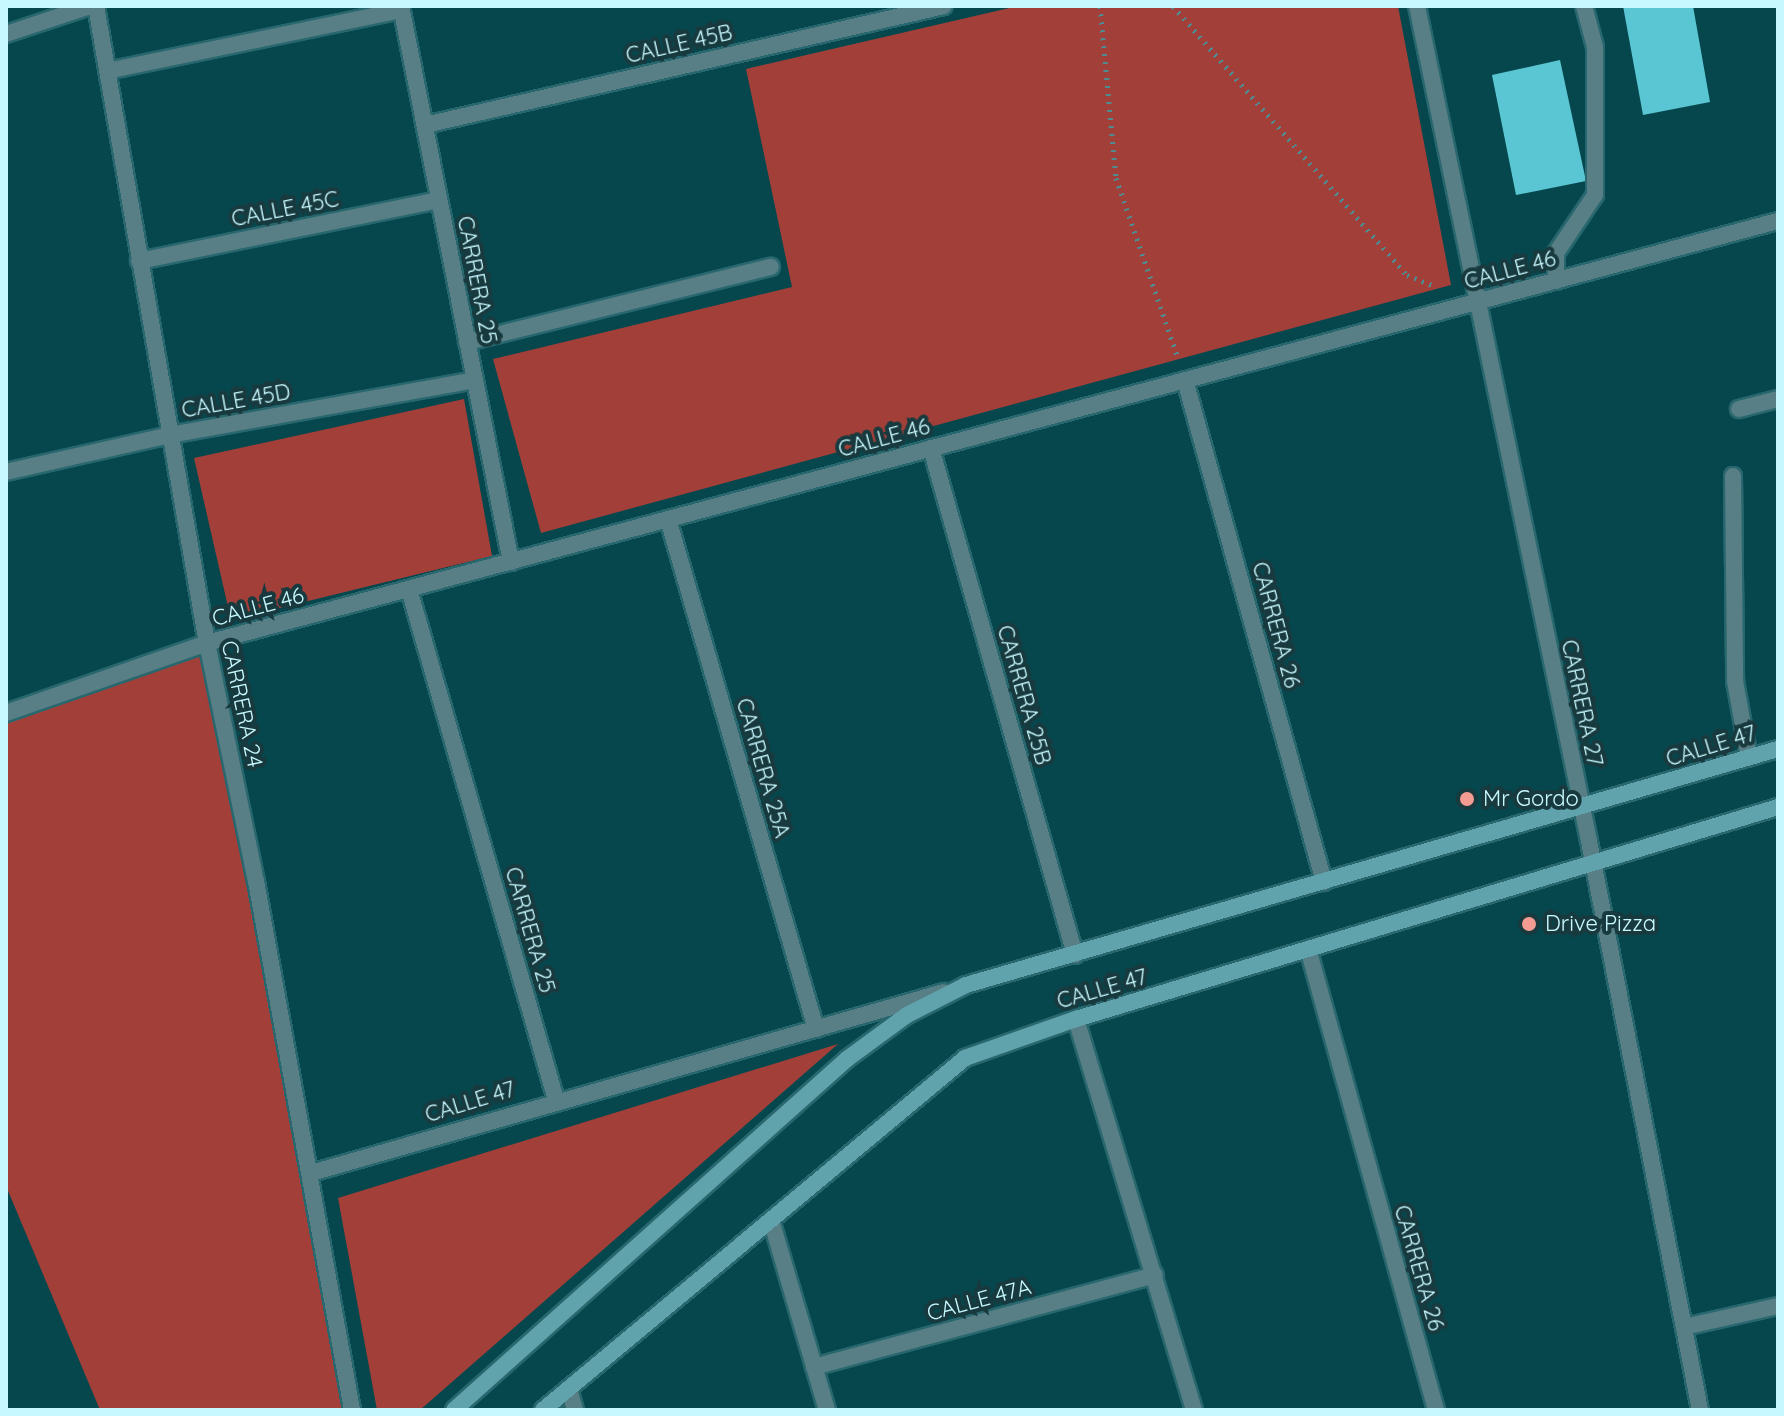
<!DOCTYPE html>
<style>
body{margin:0}
#map{position:relative;width:1784px;height:1416px;overflow:hidden;background:#06474e;font-family:Quicksand,sans-serif}
div>[style]{position:absolute}
.green>*{inset:0;background:#a13f38}
.building>*{inset:0;background:#5ac6d4}
.path>*{height:5px;margin-top:-2.5px;transform-origin:0;background:repeating-linear-gradient(90deg,#518b92 0 2px,transparent 0 8px)}
.roads{filter:drop-shadow(2px 0 #29676e) drop-shadow(-2px 0 #29676e) drop-shadow(0 2px #29676e) drop-shadow(0 -2px #29676e)}
.lane>*{height:16px;margin:-8px;padding:0 8px;transform-origin:8px;border-radius:8px;background:#577f85}
.street>*{height:16px;margin:-8px;padding:0 8px;transform-origin:8px;border-radius:8px;background:#577f85}
.secondary>*{height:16px;margin:-8px;padding:0 8px;transform-origin:8px;border-radius:8px;background:#61a3ac}
.dots>*{width:22px;height:22px;translate:-50% -50%;box-sizing:border-box;border:4px solid #183a3e;border-radius:50%}
span{translate:-50% -50%;white-space:nowrap;text-align:center;line-height:1.15;-webkit-text-stroke:8px #183a3e;paint-order:stroke}
.street-label{font-size:22px;color:#c8f8ff}
.poi-label{font-size:22px;color:#c8f8ff}
.left{translate:0 -50%;text-align:left}
.frame{position:absolute;inset:0;border:8px solid #c8f8ff;pointer-events:none}
</style>
<div id="map">
<div class="green">
<div style="clip-path:polygon(1018px 6px,1398px 6px,1451px 285px,541px 533px,493px 359px,792px 287px,746px 69px)"></div>
<div style="clip-path:polygon(464px 399px,492px 556px,231px 620px,194px 458px)"></div>
<div style="clip-path:polygon(207px 643px,351px 1410px,100px 1410px,6px 1186px,6px 713px)"></div>
<div style="clip-path:polygon(838px 1044px,420px 1410px,377px 1410px,338px 1198px)"></div>
</div>
<div class="building">
<div style="clip-path:polygon(1623px 6px,1693px 6px,1710px 102px,1643px 115px)"></div>
<div style="clip-path:polygon(1560px 60px,1586px 181px,1516px 195px,1492px 75px)"></div>
</div>
<div class="path">
<div style="left:1100px;top:6px;width:173px;rotate:84.7deg"></div>
<div style="left:1116px;top:178px;width:190px;rotate:71deg"></div>
<div style="left:1173px;top:6px;width:357px;rotate:49deg"></div>
<div style="left:1407px;top:275px;width:31px;rotate:22deg"></div>
</div>
<div class="roads">
<div class="lane">
<div style="left:1556px;top:281px;width:28px;rotate:-90deg"></div>
<div style="left:1556px;top:253px;width:70px;rotate:-56.1deg"></div>
<div style="left:1595px;top:195px;width:148px;rotate:-90deg"></div>
<div style="left:1595px;top:47px;width:42px;rotate:-105deg"></div>
<div style="left:1739px;top:409px;width:40px;rotate:-14.4deg"></div>
<div style="left:1733px;top:476px;width:205px;rotate:89.4deg"></div>
<div style="left:1735px;top:681px;width:78px;rotate:79.7deg"></div>
</div>
<div class="street">
<div style="left:96px;top:6px;width:647px;rotate:80.12deg"></div>
<div style="left:207px;top:643px;width:243px;rotate:78.4deg"></div>
<div style="left:256px;top:881px;width:538px;rotate:79.71deg"></div>
<div style="left:401px;top:6px;width:567px;rotate:78.81deg"></div>
<div style="left:1417px;top:6px;width:853px;rotate:78.36deg"></div>
<div style="left:1589px;top:841px;width:580px;rotate:78.96deg"></div>
<div style="left:6px;top:34px;width:89px;rotate:-18.4deg"></div>
<div style="left:107px;top:71px;width:301px;rotate:-11.7deg"></div>
<div style="left:425px;top:125px;width:532px;rotate:-12.91deg"></div>
<div style="left:139px;top:261px;width:306px;rotate:-11.5deg"></div>
<div style="left:467px;top:342px;width:313px;rotate:-13.9deg"></div>
<div style="left:1185px;top:380px;width:521px;rotate:74.52deg"></div>
<div style="left:931px;top:448px;width:527px;rotate:74.14deg"></div>
<div style="left:6px;top:472px;width:168px;rotate:-12.7deg"></div>
<div style="left:170px;top:435px;width:310px;rotate:-10.2deg"></div>
<div style="left:668px;top:519px;width:531px;rotate:73.82deg"></div>
<div style="left:409px;top:589px;width:532px;rotate:73.95deg"></div>
<div style="left:6px;top:713px;width:213px;rotate:-19.2deg"></div>
<div style="left:207px;top:643px;width:1627px;rotate:-15.04deg"></div>
<div style="left:1309px;top:952px;width:475px;rotate:74.5deg"></div>
<div style="left:1076px;top:1019px;width:408px;rotate:73.2deg"></div>
<div style="left:311px;top:1173px;width:658px;rotate:-15.96deg"></div>
<div style="left:771px;top:1220px;width:198px;rotate:73.6deg"></div>
<div style="left:1684px;top:1327px;width:96px;rotate:-12.6deg"></div>
<div style="left:814px;top:1367px;width:353px;rotate:-15.1deg"></div>
<div style="left:569px;top:1389px;width:22px;rotate:74deg"></div>
</div>
<div class="secondary">
<div style="left:454px;top:1410px;width:527px;rotate:-41.77deg"></div>
<div style="left:847px;top:1059px;width:74px;rotate:-36.3deg"></div>
<div style="left:907px;top:1015px;width:66px;rotate:-27deg"></div>
<div style="left:966px;top:985px;width:846px;rotate:-16.21deg"></div>
<div style="left:543px;top:1410px;width:550px;rotate:-39.83deg"></div>
<div style="left:965px;top:1058px;width:118px;rotate:-19.4deg"></div>
<div style="left:1076px;top:1019px;width:733px;rotate:-16.8deg"></div>
</div>
</div>
<div class="dots">
<div style="left:1467px;top:799px;background:#f59c92"></div>
<div style="left:1529px;top:924px;background:#f59c92"></div>
</div>
<div class="street-label">
<span style="left:679px;top:44px;rotate:-13deg">CALLE 45B</span>
<span style="left:285px;top:209px;rotate:-11deg">CALLE 45C</span>
<span style="left:1510px;top:270px;rotate:-15deg">CALLE 46</span>
<span style="left:477px;top:280px;rotate:79deg">CARRERA 25</span>
<span style="left:236px;top:401px;rotate:-10deg">CALLE 45D</span>
<span style="left:884px;top:438px;rotate:-15deg">CALLE 46</span>
<span style="left:258px;top:607px;rotate:-15deg">CALLE 46</span>
<span style="left:1276px;top:625px;rotate:75deg">CARRERA 26</span>
<span style="left:1024px;top:695px;rotate:74deg">CARRERA 25B</span>
<span style="left:1582px;top:703px;rotate:78deg">CARRERA 27</span>
<span style="left:242px;top:704px;rotate:78deg">CARRERA 24</span>
<span style="left:1711px;top:746px;rotate:-17deg">CALLE 47</span>
<span style="left:763px;top:768px;rotate:74deg">CARRERA 25A</span>
<span style="left:530px;top:930px;rotate:74deg">CARRERA 25</span>
<span style="left:1102px;top:989px;rotate:-16deg">CALLE 47</span>
<span style="left:470px;top:1102px;rotate:-17deg">CALLE 47</span>
<span style="left:1419px;top:1268px;rotate:74deg">CARRERA 26</span>
<span style="left:979px;top:1300px;rotate:-15deg">CALLE 47A</span>
</div>
<div class="poi-label">
<span class="left" style="left:1483px;top:799px">Mr Gordo</span>
<span class="left" style="left:1545px;top:924px">Drive Pizza</span>
</div>
<div class="frame"></div>
</div>
